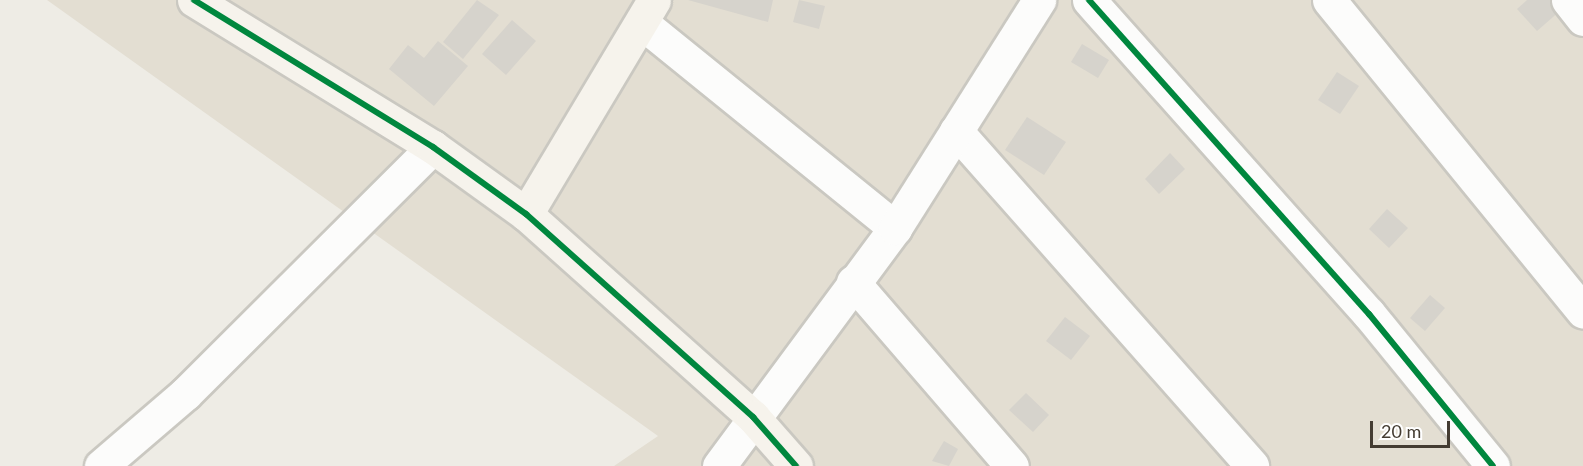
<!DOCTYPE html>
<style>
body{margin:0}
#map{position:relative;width:1583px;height:466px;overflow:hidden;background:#eeece5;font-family:Lato,sans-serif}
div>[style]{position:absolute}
.residential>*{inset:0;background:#e3ded2}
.building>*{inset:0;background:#d6d3cc}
.roads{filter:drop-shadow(2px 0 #cac8c1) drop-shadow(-2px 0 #cac8c1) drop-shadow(0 2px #cac8c1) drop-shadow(0 -2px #cac8c1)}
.street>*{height:33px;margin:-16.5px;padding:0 16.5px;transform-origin:16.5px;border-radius:16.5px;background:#fcfcfb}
.secondary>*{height:33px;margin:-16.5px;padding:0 16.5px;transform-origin:16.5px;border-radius:16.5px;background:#f6f3ec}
.cycleway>*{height:6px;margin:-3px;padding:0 3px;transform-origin:3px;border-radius:3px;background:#00873e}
span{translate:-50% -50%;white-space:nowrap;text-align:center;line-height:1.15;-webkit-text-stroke:4.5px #fff;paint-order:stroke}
.scale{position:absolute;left:1370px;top:421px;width:80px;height:27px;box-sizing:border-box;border:3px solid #443c32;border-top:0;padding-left:8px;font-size:18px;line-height:21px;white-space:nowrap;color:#443c32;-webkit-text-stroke:4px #fff;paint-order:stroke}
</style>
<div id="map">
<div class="residential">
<div style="clip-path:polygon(47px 0,1583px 0,1583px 466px,614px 466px,658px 436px)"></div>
</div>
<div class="building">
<div style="clip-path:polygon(477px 0,499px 15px,463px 59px,443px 42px)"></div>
<div style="clip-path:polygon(688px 0,773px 0,768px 22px)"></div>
<div style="clip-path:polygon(799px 0,825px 6px,819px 29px,793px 22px)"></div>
<div style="clip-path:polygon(1527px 0,1553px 0,1561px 10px,1537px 31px,1517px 9px)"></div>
<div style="clip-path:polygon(512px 20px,536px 41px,506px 75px,482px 54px)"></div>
<div style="clip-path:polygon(438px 41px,468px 66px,434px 106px,389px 69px,408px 45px,424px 58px)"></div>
<div style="clip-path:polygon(1082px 44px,1109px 60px,1098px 78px,1071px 62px)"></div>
<div style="clip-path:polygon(1337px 72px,1359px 86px,1340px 114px,1318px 100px)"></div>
<div style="clip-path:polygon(1027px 117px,1066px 142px,1044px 175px,1005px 150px)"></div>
<div style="clip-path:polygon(1170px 153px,1185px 169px,1159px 194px,1145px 179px)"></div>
<div style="clip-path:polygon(1387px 209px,1408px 228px,1389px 248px,1369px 229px)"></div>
<div style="clip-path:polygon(1430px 295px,1445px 308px,1425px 331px,1410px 318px)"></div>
<div style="clip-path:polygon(1065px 317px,1090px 336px,1071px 360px,1046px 341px)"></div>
<div style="clip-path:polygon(1026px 393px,1049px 415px,1033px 432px,1009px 410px)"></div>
<div style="clip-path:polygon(944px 441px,958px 449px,949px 466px,932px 461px)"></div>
</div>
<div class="roads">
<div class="street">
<div style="left:1089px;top:0;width:421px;rotate:48.3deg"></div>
<div style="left:1369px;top:314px;width:196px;rotate:50.8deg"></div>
<div style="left:1329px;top:0;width:402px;rotate:50.8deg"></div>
<div style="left:1568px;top:0;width:24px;rotate:52deg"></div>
<div style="left:642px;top:23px;width:326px;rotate:39deg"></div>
<div style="left:956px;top:131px;width:447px;rotate:48.5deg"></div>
<div style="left:853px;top:282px;width:243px;rotate:49.2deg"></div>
<div style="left:101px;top:466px;width:111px;rotate:-40.6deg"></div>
<div style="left:185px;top:394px;width:350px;rotate:-44.9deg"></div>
<div style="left:719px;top:466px;width:296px;rotate:-53.5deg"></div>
<div style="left:895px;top:228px;width:270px;rotate:-57.7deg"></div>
</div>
<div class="secondary">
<div style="left:194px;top:0;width:281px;rotate:31.6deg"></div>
<div style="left:433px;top:147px;width:115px;rotate:35.8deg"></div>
<div style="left:526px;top:214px;width:305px;rotate:41.8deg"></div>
<div style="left:753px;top:417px;width:65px;rotate:48.7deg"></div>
<div style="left:526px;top:214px;width:249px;rotate:-59.1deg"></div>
</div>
</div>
<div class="cycleway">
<div style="left:194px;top:0;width:281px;rotate:31.6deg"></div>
<div style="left:433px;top:147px;width:115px;rotate:35.8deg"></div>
<div style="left:526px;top:214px;width:305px;rotate:41.8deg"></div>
<div style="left:753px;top:417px;width:65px;rotate:48.7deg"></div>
<div style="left:1089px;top:0;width:421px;rotate:48.3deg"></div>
<div style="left:1369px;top:314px;width:196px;rotate:50.8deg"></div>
</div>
<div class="scale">20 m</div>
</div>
